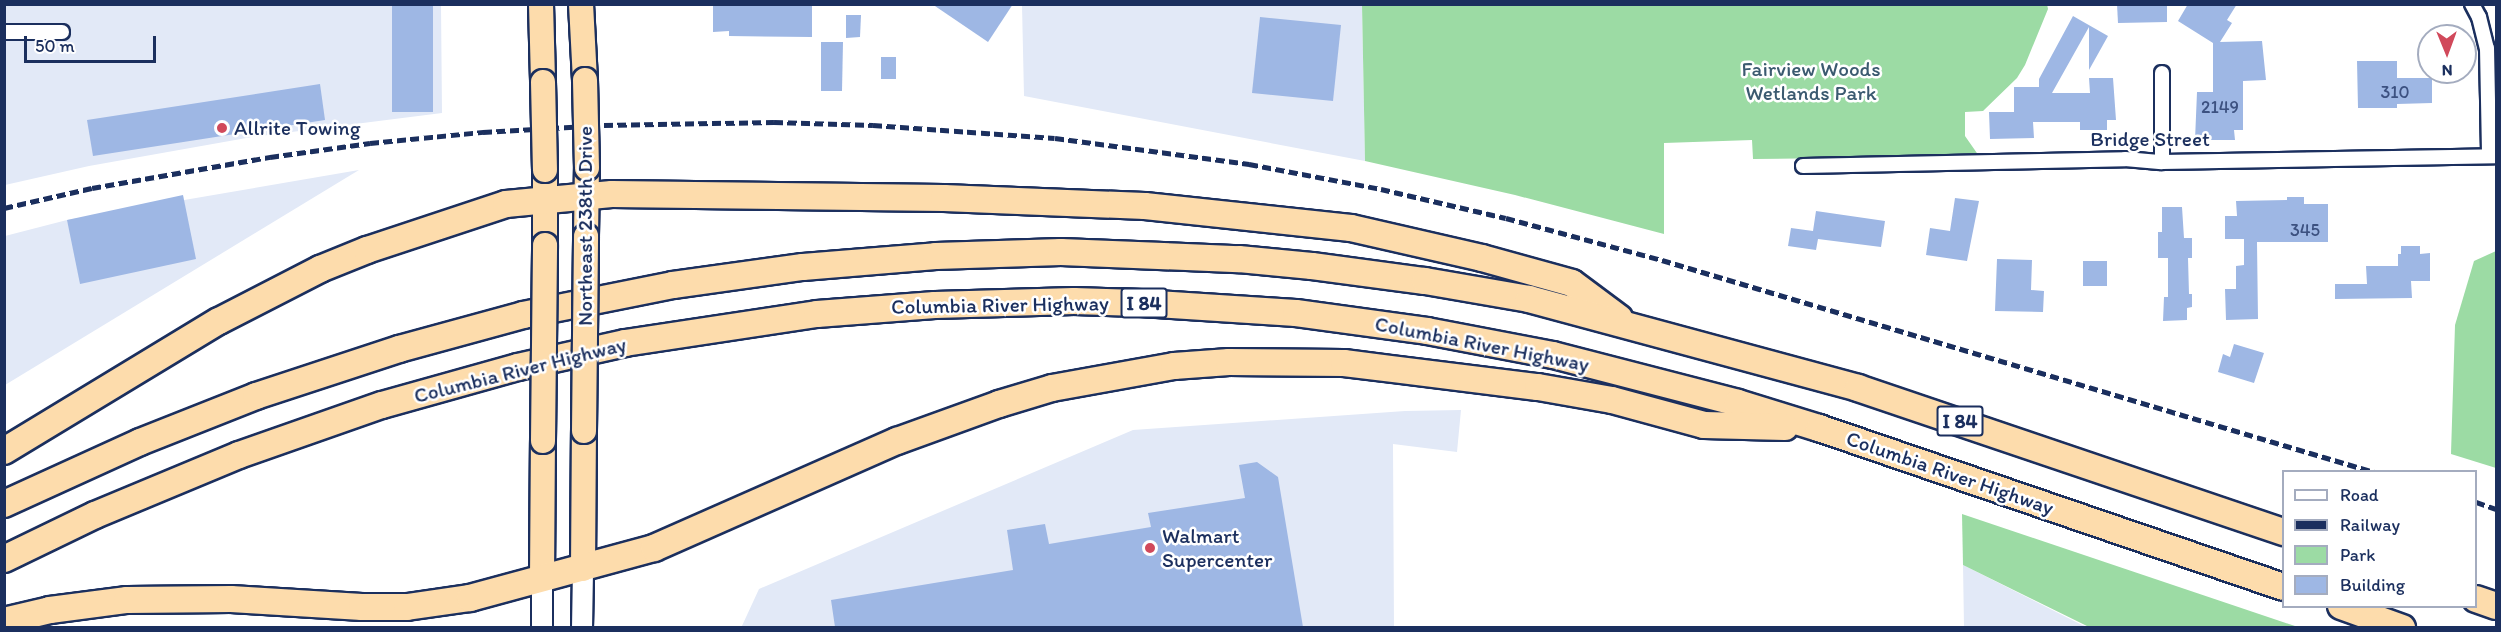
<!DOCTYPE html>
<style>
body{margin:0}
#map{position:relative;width:2501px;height:632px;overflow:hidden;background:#fff;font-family:Itim,sans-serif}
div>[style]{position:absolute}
.built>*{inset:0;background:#e2e9f7}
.green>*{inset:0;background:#9cdba4}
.building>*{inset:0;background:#9eb7e4}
.roads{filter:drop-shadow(2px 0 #1b2f5e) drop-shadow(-2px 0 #1b2f5e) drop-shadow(0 2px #1b2f5e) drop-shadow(0 -2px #1b2f5e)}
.minor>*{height:14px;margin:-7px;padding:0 7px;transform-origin:7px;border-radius:7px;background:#fff}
.secondary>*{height:20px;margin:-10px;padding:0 10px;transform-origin:10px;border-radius:10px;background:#fff}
.trunk>*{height:24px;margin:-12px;padding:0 12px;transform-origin:12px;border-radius:12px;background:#fddcac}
.motorway>*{height:26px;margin:-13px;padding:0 13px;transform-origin:13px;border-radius:13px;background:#fddcac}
.rail>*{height:4.5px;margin-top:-2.25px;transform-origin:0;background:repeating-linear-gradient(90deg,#1b2f5e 0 9px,transparent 0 13.5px)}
.bridges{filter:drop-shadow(2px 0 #1b2f5e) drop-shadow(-2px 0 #1b2f5e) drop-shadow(0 2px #1b2f5e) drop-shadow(0 -2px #1b2f5e)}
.trunk-bridge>*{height:24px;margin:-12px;padding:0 12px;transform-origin:12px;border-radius:12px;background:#fddcac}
.dots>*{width:16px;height:16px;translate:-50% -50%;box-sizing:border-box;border:3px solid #fff;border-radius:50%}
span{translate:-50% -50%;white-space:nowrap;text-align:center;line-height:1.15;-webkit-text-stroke:5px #fff;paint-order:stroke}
.number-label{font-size:18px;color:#3c5180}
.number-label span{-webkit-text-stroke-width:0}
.shield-label span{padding:2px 4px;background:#fff;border:2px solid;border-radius:4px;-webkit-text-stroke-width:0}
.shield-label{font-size:20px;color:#1b2f5e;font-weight:700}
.park-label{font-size:21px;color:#3b5a70}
.poi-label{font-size:21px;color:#1b2f5e}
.left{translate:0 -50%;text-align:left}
.street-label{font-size:21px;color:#1b2f5e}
.frame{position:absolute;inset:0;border:6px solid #1b2f5e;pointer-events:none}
.legend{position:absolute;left:2282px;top:470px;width:195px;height:138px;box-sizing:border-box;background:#fff;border:2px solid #a4acbf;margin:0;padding:8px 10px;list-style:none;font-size:18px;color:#1b2f5e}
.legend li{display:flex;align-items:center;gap:12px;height:30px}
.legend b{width:30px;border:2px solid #a4acbf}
.north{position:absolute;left:2417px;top:24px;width:60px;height:60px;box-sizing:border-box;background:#fff;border:2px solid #a4acbf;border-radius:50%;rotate:179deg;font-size:16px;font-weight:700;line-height:24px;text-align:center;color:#1b2f5e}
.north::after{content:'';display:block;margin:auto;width:21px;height:27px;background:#d1495b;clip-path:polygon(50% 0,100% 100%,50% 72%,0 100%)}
.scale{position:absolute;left:24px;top:36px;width:132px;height:27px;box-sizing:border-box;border:3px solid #1b2f5e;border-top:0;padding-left:8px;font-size:18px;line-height:21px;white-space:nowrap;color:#1b2f5e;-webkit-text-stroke:4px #fff;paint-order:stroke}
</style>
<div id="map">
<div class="built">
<div style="clip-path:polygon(4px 5px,441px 5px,442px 113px,252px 137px,89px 166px,5px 185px)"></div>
<div style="clip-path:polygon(1022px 5px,1362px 5px,1365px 161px,1024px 96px)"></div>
<div style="clip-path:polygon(359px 170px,5px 385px,5px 236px,67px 220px)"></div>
<div style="clip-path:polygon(1461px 410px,1457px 452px,1393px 444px,1394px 627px,741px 628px,759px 589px,1133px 430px,1405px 411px)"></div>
<div style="clip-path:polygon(1963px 565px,2082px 625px,2089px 627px,1964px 627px)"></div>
</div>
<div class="green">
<div style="clip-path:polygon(2047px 4px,2048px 9px,2025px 65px,2017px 78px,1983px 111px,1965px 112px,1965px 136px,1979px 156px,1753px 159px,1752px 140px,1664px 143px,1664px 234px,1515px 195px,1365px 161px,1362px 5px)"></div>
<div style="clip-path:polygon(2496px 251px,2496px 468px,2451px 454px,2455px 325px,2474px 261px)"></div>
<div style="clip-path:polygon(1962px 514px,2298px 627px,2089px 627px,1963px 565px)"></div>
</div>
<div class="building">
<div style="clip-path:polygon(392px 4px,433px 4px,433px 112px,392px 112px)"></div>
<div style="clip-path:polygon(713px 4px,812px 4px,812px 37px,729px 36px,729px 31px,713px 32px)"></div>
<div style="clip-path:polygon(932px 4px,1013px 4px,988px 42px)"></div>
<div style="clip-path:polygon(2117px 4px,2167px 4px,2167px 22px,2118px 23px)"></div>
<div style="clip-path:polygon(2188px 4px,2237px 4px,2227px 20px,2232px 23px,2220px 42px,2262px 41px,2266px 80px,2243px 81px,2243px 130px,2234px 130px,2235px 140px,2195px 140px,2197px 92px,2213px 92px,2213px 43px,2178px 21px)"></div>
<div style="clip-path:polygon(846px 15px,861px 15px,860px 37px,846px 38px)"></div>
<div style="clip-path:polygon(2073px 16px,2108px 36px,2089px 70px,2089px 27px,2052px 93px,2090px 93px,2089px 78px,2113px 78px,2116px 120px,2107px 120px,2107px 130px,2080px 130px,2080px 122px,2033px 122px,2034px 138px,1990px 139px,1989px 112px,2014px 112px,2014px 87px,2039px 87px,2039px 79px)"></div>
<div style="clip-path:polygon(1260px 17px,1341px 25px,1333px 101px,1252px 93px)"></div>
<div style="clip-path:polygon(821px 42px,843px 42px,842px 91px,821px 91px)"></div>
<div style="clip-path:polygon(881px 57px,896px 57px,896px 79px,881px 79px)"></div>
<div style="clip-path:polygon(2357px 61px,2397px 61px,2397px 78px,2432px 78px,2432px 103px,2397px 104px,2397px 108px,2358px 108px)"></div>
<div style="clip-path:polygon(320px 84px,325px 120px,93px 156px,87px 120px)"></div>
<div style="clip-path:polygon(183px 195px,196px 259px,80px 284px,67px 220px)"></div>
<div style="clip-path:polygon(2287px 197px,2304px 197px,2304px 204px,2328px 204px,2328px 242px,2257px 242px,2258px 319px,2226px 320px,2225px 289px,2236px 289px,2236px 266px,2244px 265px,2244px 239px,2225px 239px,2225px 216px,2237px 216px,2236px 201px,2287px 200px)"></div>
<div style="clip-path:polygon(1955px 198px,1979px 201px,1967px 261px,1926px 255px,1930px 228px,1950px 231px)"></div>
<div style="clip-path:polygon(2162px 207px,2182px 207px,2184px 238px,2192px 238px,2192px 258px,2188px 258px,2189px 294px,2192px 294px,2192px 307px,2187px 308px,2187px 320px,2163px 321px,2164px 297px,2168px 297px,2168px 258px,2158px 258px,2158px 232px,2162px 232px)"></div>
<div style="clip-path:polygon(1816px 211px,1885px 221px,1881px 247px,1818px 239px,1816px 250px,1788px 246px,1791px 228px,1813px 231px)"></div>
<div style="clip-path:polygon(2401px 246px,2420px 246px,2420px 254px,2430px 253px,2430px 281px,2411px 281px,2412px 298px,2335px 299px,2335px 284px,2367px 284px,2366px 266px,2398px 266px,2398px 254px,2401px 254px)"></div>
<div style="clip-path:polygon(1997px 259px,2032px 260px,2031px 290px,2044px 291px,2043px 312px,1995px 311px)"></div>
<div style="clip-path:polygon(2083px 261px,2107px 261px,2107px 286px,2083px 286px)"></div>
<div style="clip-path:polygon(2234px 344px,2264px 353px,2254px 383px,2218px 372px,2223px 354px,2230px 357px)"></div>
<div style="clip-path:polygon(1257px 462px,1278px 477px,1303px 627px,835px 627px,831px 600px,1013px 570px,1007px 530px,1045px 524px,1049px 544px,1151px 527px,1148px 513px,1245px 498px,1239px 465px)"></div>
</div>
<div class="roads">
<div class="minor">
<div style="left:2472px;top:4px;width:15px;rotate:62deg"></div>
<div style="left:2479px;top:17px;width:32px;rotate:76deg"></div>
<div style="left:2487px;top:48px;width:108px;rotate:88.9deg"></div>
<div style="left:4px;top:32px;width:58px"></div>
<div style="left:2162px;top:73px;width:89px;rotate:90deg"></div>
<div style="left:1803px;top:166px;width:322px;rotate:-1.2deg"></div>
<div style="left:2125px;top:159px;width:37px;rotate:5deg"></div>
<div style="left:2162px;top:162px;width:334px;rotate:-1deg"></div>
</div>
<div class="secondary">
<div style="left:542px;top:579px;width:49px;rotate:90deg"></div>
<div style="left:582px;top:628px;width:59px;rotate:-89deg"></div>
</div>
<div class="trunk">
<div style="left:541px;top:4px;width:78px;rotate:88.5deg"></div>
<div style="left:581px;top:4px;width:76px;rotate:87deg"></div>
<div style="left:545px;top:170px;width:75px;rotate:90deg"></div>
<div style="left:586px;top:236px;width:68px;rotate:-89.2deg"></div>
<div style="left:583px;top:569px;width:138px;rotate:-89.6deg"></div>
<div style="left:542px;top:579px;width:138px;rotate:-89.6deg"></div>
</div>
<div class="motorway">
<div style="left:4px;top:451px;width:251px;rotate:-31.2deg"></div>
<div style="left:219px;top:321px;width:114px;rotate:-27.2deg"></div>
<div style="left:320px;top:269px;width:51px;rotate:-22deg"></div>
<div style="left:367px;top:250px;width:146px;rotate:-18.3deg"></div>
<div style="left:506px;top:204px;width:106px;rotate:-5.4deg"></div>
<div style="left:612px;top:194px;width:332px;rotate:0.7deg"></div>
<div style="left:944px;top:198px;width:201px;rotate:2.3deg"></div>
<div style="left:1145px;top:206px;width:207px;rotate:6.1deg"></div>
<div style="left:1351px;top:228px;width:134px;rotate:12.9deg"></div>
<div style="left:1482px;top:258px;width:93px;rotate:15.5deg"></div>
<div style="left:1572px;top:283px;width:59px;rotate:36.7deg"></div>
<div style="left:4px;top:504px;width:149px;rotate:-24.5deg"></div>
<div style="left:140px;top:442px;width:125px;rotate:-21.6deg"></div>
<div style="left:256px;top:396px;width:151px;rotate:-18.2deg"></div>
<div style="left:399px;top:349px;width:129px;rotate:-15.3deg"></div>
<div style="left:523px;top:315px;width:153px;rotate:-11.3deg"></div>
<div style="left:673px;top:285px;width:131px;rotate:-7.9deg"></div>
<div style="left:803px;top:267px;width:133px;rotate:-4.7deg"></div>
<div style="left:936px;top:256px;width:125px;rotate:-1.8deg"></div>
<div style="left:1061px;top:252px;width:178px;rotate:2.3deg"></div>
<div style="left:1239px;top:259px;width:73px;rotate:5.5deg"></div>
<div style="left:1312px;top:266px;width:114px;rotate:7.6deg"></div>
<div style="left:1425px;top:281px;width:106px;rotate:9.8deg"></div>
<div style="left:1529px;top:299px;width:341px;rotate:15.1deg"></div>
<div style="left:1858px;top:388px;width:450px;rotate:18.7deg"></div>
<div style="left:4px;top:559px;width:101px;rotate:-25.8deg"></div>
<div style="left:95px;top:515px;width:156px;rotate:-22.6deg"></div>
<div style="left:239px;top:455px;width:151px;rotate:-19.3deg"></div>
<div style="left:382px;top:405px;width:141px;rotate:-15.6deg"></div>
<div style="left:518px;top:367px;width:110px;rotate:-12.6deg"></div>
<div style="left:625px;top:343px;width:194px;rotate:-8.6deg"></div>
<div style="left:817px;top:314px;width:118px;rotate:-4.4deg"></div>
<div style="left:935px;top:305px;width:139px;rotate:-1.6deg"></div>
<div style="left:1074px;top:301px;width:67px;rotate:1.7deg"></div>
<div style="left:1141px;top:303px;width:155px;rotate:3.7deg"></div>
<div style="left:1296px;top:313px;width:132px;rotate:7.8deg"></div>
<div style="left:1427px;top:331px;width:128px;rotate:10.8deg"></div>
<div style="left:1553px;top:355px;width:191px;rotate:14.5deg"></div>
<div style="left:1738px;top:403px;width:85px;rotate:17.2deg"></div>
<div style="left:1819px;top:428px;width:491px;rotate:18.9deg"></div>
<div style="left:2476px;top:599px;width:21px;rotate:19deg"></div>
<div style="left:2341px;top:606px;width:65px;rotate:19.8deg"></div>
<div style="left:4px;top:621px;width:47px;rotate:-13.4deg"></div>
<div style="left:50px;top:610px;width:78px;rotate:-7.4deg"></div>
<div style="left:127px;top:600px;width:104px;rotate:-0.6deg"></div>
<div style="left:231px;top:599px;width:131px;rotate:3.5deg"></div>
<div style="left:362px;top:607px;width:45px"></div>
<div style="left:407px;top:607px;width:64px;rotate:-8.1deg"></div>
<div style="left:470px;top:598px;width:191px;rotate:-15.2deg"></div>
<div style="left:654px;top:548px;width:266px;rotate:-23.8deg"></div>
<div style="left:897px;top:441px;width:109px;rotate:-19.9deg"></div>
<div style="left:999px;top:404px;width:55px;rotate:-16.8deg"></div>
<div style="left:1052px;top:388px;width:124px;rotate:-10.2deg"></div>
<div style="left:1174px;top:366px;width:55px;rotate:-4.2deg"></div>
<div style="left:1229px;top:362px;width:115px;rotate:0.5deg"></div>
<div style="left:1344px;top:363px;width:195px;rotate:7.1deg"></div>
<div style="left:1538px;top:387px;width:75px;rotate:10deg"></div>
<div style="left:1612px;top:400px;width:95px;rotate:15.2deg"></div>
<div style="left:1704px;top:425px;width:81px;rotate:1.4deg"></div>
</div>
</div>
<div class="rail">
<div style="left:4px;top:208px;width:90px;rotate:-12.8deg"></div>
<div style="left:92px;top:188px;width:181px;rotate:-9.9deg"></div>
<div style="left:270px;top:157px;width:101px;rotate:-8deg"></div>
<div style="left:370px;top:143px;width:114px;rotate:-5.6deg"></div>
<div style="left:483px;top:132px;width:121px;rotate:-3.3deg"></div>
<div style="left:604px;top:125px;width:170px;rotate:-1deg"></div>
<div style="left:774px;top:122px;width:99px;rotate:1.7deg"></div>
<div style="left:873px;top:125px;width:182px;rotate:4.1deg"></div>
<div style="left:1055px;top:138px;width:196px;rotate:7.6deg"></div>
<div style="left:1249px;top:164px;width:134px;rotate:10.7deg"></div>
<div style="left:1381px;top:189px;width:128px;rotate:13.1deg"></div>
<div style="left:1506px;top:218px;width:162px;rotate:15.1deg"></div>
<div style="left:1662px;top:260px;width:743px;rotate:16.58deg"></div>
<div style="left:2476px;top:502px;width:21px;rotate:19deg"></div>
</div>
<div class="bridges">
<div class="trunk-bridge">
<div style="left:585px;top:80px;width:88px;rotate:88.7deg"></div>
<div style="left:543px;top:82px;width:88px;rotate:88.7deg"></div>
<div style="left:584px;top:431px;width:195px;rotate:-89.4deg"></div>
<div style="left:543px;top:441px;width:196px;rotate:-89.4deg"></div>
</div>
</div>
<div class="dots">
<div style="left:222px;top:128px;background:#d1495b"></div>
<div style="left:1150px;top:548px;background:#d1495b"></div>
</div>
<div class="number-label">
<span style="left:2395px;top:92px">310</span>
<span style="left:2220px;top:107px">2149</span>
<span style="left:2305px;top:230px">345</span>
</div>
<div class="shield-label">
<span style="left:1144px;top:303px">I 84</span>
<span style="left:1960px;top:421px">I 84</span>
</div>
<div class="park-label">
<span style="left:1811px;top:81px">Fairview Woods<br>Wetlands Park</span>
</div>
<div class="poi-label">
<span class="left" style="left:234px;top:128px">Allrite Towing</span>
<span class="left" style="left:1162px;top:548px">Walmart<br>Supercenter</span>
</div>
<div class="street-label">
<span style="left:2150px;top:139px">Bridge Street</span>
<span style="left:585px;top:226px;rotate:-90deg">Northeast 238th Drive</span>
<span style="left:1000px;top:305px;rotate:-1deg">Columbia River Highway</span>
<span style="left:1482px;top:344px;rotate:11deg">Columbia River Highway</span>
<span style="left:520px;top:370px;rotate:-14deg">Columbia River Highway</span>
<span style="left:1950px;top:473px;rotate:19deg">Columbia River Highway</span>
</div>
<div class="frame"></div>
<ul class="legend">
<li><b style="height:8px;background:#fff"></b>Road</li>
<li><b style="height:8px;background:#1b2f5e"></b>Railway</li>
<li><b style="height:16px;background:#9cdba4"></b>Park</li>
<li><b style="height:16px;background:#9eb7e4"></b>Building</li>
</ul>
<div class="north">N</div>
<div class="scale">50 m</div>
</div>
